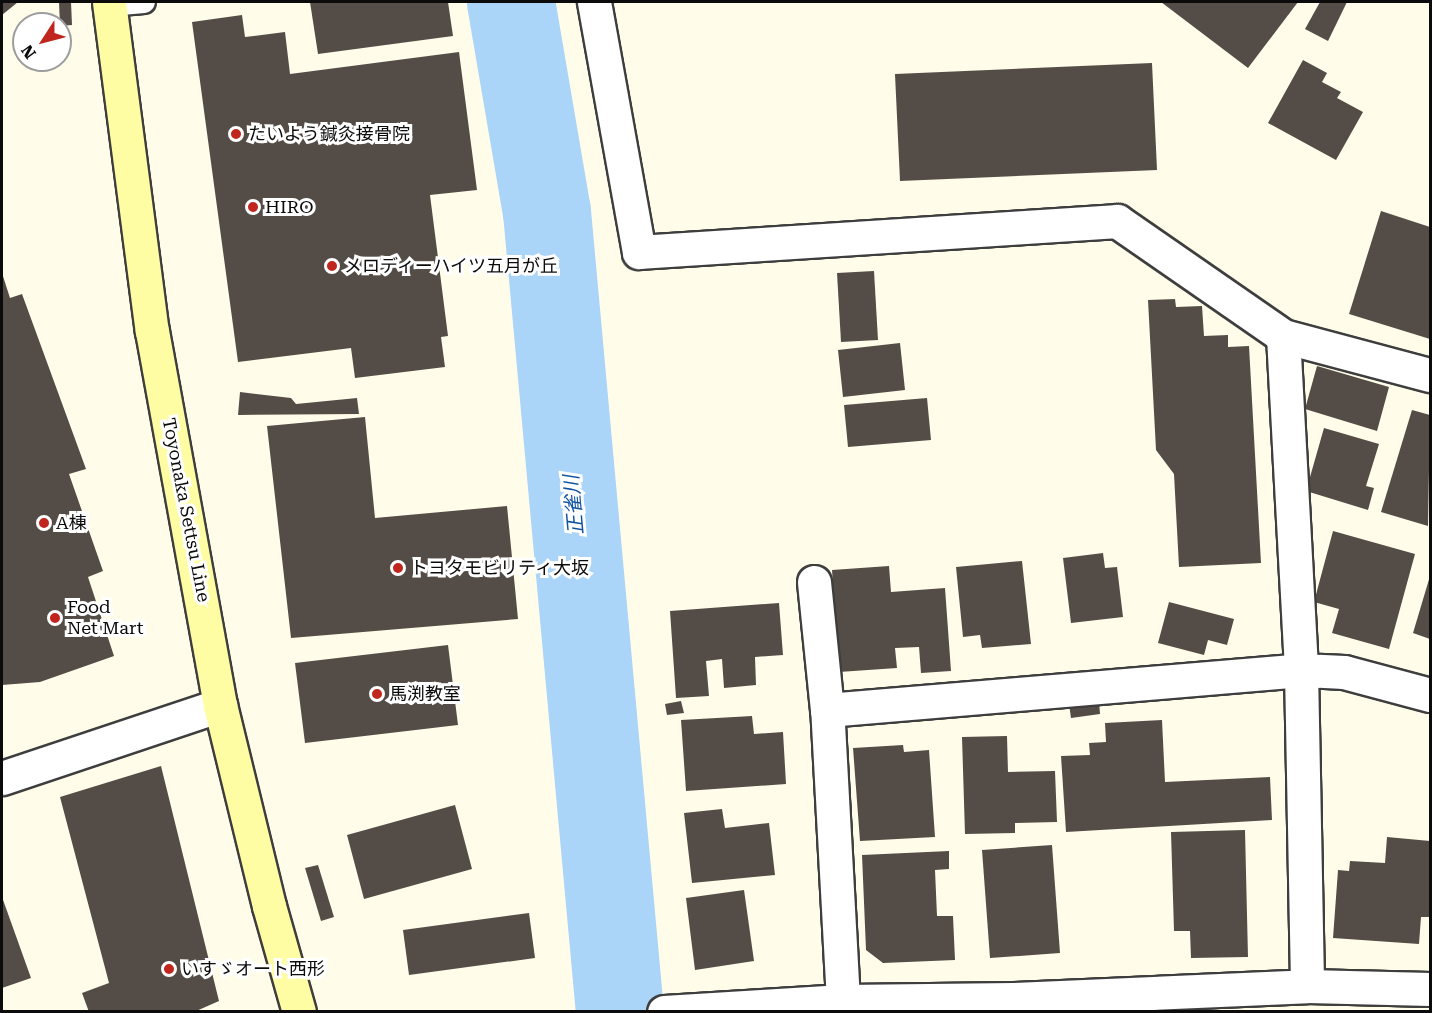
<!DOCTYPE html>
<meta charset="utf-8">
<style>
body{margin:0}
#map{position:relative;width:1432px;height:1013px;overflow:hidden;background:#fffde9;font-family:"Roboto Serif","Noto Sans JP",serif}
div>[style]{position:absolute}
.river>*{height:88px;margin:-44px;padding:0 44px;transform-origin:44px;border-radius:44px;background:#abd4f9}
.building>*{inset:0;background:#544d47}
.roads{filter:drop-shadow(2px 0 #3e3e3e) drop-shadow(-2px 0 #3e3e3e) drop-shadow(0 2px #3e3e3e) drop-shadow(0 -2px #3e3e3e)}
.lane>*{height:22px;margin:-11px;padding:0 11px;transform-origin:11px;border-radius:11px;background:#fff}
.street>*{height:33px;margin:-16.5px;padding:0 16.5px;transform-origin:16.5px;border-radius:16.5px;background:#fff}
.secondary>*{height:33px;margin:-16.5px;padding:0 16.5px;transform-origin:16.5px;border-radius:16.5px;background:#fffda4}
.dots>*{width:16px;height:16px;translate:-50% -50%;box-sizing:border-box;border:3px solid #fff;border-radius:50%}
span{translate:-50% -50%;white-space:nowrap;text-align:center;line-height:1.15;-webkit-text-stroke:6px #fff;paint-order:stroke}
.poi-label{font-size:18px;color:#0b0b0b}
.left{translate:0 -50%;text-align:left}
.street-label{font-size:18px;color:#0b0b0b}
.water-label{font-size:20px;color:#1054a1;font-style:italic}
.frame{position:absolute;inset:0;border:3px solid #0b0b0b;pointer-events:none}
.north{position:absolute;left:12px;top:12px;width:60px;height:60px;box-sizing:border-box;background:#fff;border:2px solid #9d9d9d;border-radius:50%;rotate:234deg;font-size:16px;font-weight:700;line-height:24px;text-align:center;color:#0b0b0b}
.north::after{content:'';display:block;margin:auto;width:21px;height:27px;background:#c0251e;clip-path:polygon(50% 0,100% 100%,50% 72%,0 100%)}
</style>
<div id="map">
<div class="river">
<div style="left:511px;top:2px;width:213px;rotate:80.3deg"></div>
<div style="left:547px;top:212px;width:803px;rotate:84.79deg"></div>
</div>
<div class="building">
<div style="clip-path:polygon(2px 2px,18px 2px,2px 15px)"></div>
<div style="clip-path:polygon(59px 2px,71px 2px,72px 25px,60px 26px)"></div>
<div style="clip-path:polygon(310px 2px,448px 2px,453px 36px,318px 54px)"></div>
<div style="clip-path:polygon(1161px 2px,1298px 2px,1248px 68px)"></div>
<div style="clip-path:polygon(1320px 2px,1347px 2px,1328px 41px,1305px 29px)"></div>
<div style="clip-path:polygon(242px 15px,245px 37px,285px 32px,290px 74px,459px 52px,477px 190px,430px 195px,448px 336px,441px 337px,445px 367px,355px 378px,351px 348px,238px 362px,192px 22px)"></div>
<div style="clip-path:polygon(1303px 60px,1327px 73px,1322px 82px,1341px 92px,1337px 98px,1363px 112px,1336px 160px,1268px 123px)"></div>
<div style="clip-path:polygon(1152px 63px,1157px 170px,900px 181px,895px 74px)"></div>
<div style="clip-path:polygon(1381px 211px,1430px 227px,1430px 339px,1349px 314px)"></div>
<div style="clip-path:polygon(874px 271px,878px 340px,841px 342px,837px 273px)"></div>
<div style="clip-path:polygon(2px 273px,10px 298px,22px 294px,86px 469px,69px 474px,103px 571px,88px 577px,114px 656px,40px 682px,2px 685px)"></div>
<div style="clip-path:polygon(1175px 299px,1176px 307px,1202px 306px,1204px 336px,1228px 335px,1228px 347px,1249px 346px,1261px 563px,1179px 567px,1174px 474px,1156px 450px,1148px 300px)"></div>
<div style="clip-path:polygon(900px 343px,905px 390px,843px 397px,838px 350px)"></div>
<div style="clip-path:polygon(1317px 366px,1389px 387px,1377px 431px,1305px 409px)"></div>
<div style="clip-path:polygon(240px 392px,291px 398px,296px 404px,357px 398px,359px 414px,238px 415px)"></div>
<div style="clip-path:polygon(927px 398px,931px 440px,848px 447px,844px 405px)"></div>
<div style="clip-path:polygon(1412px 410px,1430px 415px,1428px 526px,1381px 512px)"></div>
<div style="clip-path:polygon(365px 417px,375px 518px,507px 506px,518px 619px,291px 638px,267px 426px)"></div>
<div style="clip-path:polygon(1324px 428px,1379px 444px,1366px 486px,1374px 488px,1368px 510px,1306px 491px)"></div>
<div style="clip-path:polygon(1333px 531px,1415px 554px,1389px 649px,1332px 633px,1339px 609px,1314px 602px)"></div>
<div style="clip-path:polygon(1103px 553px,1105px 568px,1117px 567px,1123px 617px,1071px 623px,1063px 558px)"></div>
<div style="clip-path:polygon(1022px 561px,1031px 644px,982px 648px,980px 635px,963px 637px,956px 567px)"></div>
<div style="clip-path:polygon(889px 566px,891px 592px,945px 588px,951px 671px,921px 673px,919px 647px,895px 648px,897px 668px,839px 672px,832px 570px)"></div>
<div style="clip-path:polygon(1430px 576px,1430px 639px,1413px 633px)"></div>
<div style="clip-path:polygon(1169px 602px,1234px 619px,1227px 645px,1208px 640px,1204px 655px,1158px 643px)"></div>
<div style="clip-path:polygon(779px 603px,783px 655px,755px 657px,756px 685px,724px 688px,722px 659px,706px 661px,709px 696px,676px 698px,670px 611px)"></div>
<div style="clip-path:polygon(448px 645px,458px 725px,305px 743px,295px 663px)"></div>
<div style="clip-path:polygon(681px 701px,684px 713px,667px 715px,665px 704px)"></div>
<div style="clip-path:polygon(1099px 701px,1100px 714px,1071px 718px,1069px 704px)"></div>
<div style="clip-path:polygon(752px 716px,754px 734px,783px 732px,786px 784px,686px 791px,681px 720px)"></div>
<div style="clip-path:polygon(1162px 720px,1165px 782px,1270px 777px,1272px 820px,1066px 832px,1061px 756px,1090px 755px,1089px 743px,1106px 742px,1105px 723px)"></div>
<div style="clip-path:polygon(1007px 736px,1008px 772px,1055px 771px,1057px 822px,1015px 823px,1015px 833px,965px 834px,962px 737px)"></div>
<div style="clip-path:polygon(903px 745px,904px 752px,929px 750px,935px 837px,860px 841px,853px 748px)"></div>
<div style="clip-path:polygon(161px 766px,219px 1001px,194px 1012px,89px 1012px,82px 993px,109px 983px,60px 797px)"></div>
<div style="clip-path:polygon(455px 805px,472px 869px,364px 899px,347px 835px)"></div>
<div style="clip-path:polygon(722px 809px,725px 828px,769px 823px,775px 875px,692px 883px,684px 813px)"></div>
<div style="clip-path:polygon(1245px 830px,1248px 957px,1191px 958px,1190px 931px,1174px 931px,1171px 832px)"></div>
<div style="clip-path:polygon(1387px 837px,1430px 841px,1429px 917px,1421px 917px,1419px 944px,1333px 938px,1338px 870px,1349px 871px,1350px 861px,1385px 863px)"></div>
<div style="clip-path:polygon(1052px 845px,1060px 953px,990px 958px,982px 850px)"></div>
<div style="clip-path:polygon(949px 851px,949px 869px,935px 870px,937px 916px,953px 916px,955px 960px,883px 963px,866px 950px,862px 855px)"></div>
<div style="clip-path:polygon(318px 865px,334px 917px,321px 921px,305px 868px)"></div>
<div style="clip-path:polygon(744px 890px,754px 961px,695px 970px,686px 898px)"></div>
<div style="clip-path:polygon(2px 897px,31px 978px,2px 988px)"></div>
<div style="clip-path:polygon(529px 913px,535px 958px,409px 975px,403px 930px)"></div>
</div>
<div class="roads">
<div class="lane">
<div style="left:110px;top:5px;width:34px;rotate:-5deg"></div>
</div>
<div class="street">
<div style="left:594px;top:2px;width:254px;rotate:79.8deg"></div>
<div style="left:639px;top:252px;width:479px;rotate:-3.7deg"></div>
<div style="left:1117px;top:221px;width:202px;rotate:34.7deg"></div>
<div style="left:1283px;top:336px;width:152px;rotate:14.9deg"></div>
<div style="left:1283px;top:336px;width:334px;rotate:86.9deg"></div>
<div style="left:1301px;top:670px;width:316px;rotate:88.9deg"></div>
<div style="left:814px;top:582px;width:129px;rotate:84.2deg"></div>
<div style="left:2px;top:778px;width:230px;rotate:-18.5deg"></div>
<div style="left:843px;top:1001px;width:291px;rotate:-93.1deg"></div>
<div style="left:827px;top:710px;width:476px;rotate:-4.8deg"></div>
<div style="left:1301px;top:670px;width:43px;rotate:2.7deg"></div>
<div style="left:1344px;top:672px;width:89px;rotate:15deg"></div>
<div style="left:664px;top:1012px;width:179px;rotate:-3.5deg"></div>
<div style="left:843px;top:1001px;width:171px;rotate:-0.7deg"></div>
<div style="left:1014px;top:999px;width:293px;rotate:-2.5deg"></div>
<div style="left:1307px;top:986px;width:123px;rotate:1.4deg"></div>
</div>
<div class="secondary">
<div style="left:109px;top:2px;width:332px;rotate:82.6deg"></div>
<div style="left:152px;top:331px;width:380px;rotate:79.7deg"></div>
<div style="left:220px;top:705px;width:207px;rotate:76.3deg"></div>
<div style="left:269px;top:906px;width:110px;rotate:74.2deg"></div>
</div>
</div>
<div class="dots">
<div style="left:236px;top:134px;background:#c0251e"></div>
<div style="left:253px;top:207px;background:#c0251e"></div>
<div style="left:332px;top:266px;background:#c0251e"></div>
<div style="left:44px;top:523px;background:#c0251e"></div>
<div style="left:398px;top:568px;background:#c0251e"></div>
<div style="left:55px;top:618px;background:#c0251e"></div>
<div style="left:377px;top:694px;background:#c0251e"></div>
<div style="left:169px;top:969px;background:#c0251e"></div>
</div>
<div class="poi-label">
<span class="left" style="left:248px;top:134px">たいよう鍼灸接骨院</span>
<span class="left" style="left:265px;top:207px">HIRO</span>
<span class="left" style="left:344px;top:266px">メロディーハイツ五月が丘</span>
<span class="left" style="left:56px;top:523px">A棟</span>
<span class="left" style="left:410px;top:568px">トヨタモビリティ大坂</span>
<span class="left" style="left:67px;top:618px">Food<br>Net Mart</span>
<span class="left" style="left:389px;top:694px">馬渕教室</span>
<span class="left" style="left:181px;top:969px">いすゞオート西形</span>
</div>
<div class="street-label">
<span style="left:186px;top:510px;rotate:79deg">Toyonaka Settsu Line</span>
</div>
<div class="water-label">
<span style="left:574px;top:505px;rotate:-95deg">正雀川</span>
</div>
<div class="frame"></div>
<div class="north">N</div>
</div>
